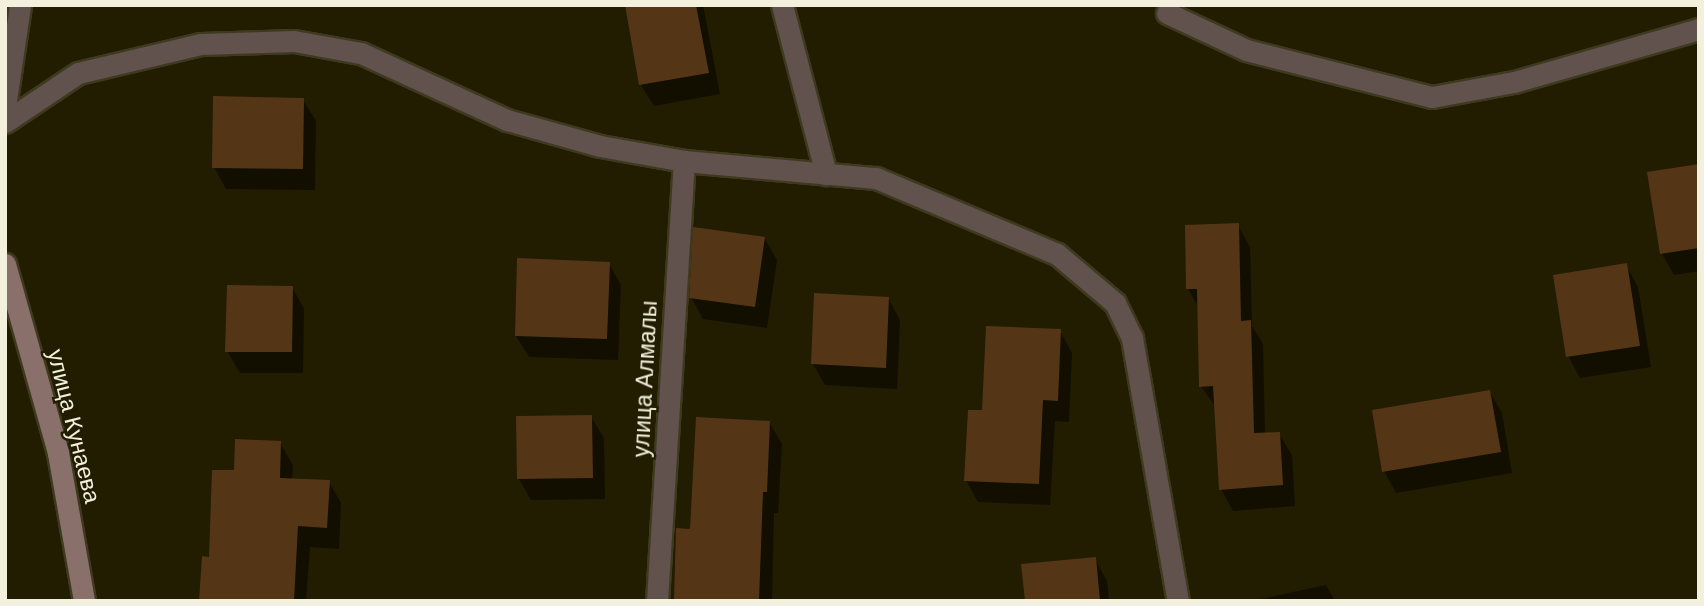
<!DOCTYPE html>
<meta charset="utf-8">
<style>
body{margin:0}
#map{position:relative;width:1704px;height:606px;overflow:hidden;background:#221c00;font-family:Helvetica,sans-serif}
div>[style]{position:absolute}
.shadow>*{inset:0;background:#0007}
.building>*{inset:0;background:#543616}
.roads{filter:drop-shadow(2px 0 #3f3a1f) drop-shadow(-2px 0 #3f3a1f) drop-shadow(0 2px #3f3a1f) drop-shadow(0 -2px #3f3a1f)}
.street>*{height:21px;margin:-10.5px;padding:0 10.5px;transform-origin:10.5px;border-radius:10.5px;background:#61524e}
.secondary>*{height:21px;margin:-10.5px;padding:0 10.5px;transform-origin:10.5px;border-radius:10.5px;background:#89706a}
span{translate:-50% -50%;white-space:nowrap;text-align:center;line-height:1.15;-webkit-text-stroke:5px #221c00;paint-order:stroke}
.street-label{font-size:23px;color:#f3f0de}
.frame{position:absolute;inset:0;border:7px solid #f3f0de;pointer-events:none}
</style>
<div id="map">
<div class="shadow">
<div style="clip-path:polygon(626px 5px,703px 5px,720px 94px,654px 106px,641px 85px)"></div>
<div style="clip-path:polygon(303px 100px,316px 121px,315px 190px,226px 189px,214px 167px)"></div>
<div style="clip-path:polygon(1699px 166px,1699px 271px,1674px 275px,1662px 254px,1649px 174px)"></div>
<div style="clip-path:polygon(1238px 225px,1250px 247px,1252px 326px,1263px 344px,1265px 434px,1279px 434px,1292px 455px,1295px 506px,1233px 511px,1221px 489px,1216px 408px,1201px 386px,1199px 308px,1188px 289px)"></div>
<div style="clip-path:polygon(764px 238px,777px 260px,767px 328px,703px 319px,691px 297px)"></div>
<div style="clip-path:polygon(609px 264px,621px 285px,618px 360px,529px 357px,516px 336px)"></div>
<div style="clip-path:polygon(1626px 265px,1638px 287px,1651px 367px,1580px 378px,1568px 356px)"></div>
<div style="clip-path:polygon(292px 287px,304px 309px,303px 373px,240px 373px,227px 351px)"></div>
<div style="clip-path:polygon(888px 298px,900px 320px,897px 389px,825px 385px,813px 364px)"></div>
<div style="clip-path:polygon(1060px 331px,1072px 353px,1069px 422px,1055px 421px,1050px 505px,978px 502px,966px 480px)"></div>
<div style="clip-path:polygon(1489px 391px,1502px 413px,1512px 473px,1396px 493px,1384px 471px)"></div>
<div style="clip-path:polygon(591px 417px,604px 438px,605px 499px,531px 500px,519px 479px)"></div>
<div style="clip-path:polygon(769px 422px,782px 444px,778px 513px,774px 513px,772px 601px,676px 601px)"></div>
<div style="clip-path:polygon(280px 443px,293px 465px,292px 480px,329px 482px,341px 503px,339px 549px,310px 547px,306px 601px,201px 601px,235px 472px)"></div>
<div style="clip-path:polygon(1095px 559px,1107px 581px,1109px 601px,1026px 601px)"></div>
<div style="clip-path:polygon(1326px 585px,1335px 601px,1261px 601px,1261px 599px)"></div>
</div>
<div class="building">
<div style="clip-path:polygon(625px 5px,696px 5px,709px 73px,639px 85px)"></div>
<div style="clip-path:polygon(213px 96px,304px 98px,303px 169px,212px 168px)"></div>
<div style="clip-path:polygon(1699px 164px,1699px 248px,1660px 254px,1647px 172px)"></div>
<div style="clip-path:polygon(1239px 223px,1241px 321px,1251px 320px,1254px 433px,1280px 432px,1283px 485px,1219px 490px,1213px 386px,1199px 387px,1197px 289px,1186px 289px,1185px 225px)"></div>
<div style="clip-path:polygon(693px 227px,765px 237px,755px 307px,689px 298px)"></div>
<div style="clip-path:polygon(517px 258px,610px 262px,607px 339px,515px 336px)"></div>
<div style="clip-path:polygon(1627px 263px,1640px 346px,1566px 357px,1553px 275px)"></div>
<div style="clip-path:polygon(227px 285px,293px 286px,292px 352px,225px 352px)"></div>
<div style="clip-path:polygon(814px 293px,889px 297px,886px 368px,811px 364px)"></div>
<div style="clip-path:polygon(986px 326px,1061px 329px,1058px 401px,1043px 400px,1039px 484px,964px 481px,968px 410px,982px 410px)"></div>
<div style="clip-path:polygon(1490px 390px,1501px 452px,1382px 472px,1372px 410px)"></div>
<div style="clip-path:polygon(592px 415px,593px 478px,517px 479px,516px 416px)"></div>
<div style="clip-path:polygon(696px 417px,770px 421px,767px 492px,763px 492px,759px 601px,674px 600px,676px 528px,690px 529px)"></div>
<div style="clip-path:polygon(235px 439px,281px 441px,280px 478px,330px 480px,327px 528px,298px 526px,294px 601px,199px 601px,202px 556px,209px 557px,212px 470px,234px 470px)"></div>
<div style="clip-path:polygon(1096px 557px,1100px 601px,1025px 601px,1021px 564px)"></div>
</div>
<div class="roads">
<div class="street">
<div style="left:782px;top:5px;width:175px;rotate:75.4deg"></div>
<div style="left:1167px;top:13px;width:87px;rotate:25.1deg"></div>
<div style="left:1246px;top:50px;width:192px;rotate:14.2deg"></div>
<div style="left:1432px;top:97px;width:83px;rotate:-10.4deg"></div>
<div style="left:1514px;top:82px;width:192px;rotate:-16deg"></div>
<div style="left:5px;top:107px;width:103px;rotate:-81.6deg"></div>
<div style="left:5px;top:122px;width:88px;rotate:-33.9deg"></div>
<div style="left:78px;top:73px;width:126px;rotate:-13.3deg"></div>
<div style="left:201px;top:44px;width:93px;rotate:-1.8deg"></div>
<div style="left:294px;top:41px;width:68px;rotate:10.2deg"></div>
<div style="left:361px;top:53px;width:161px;rotate:24.7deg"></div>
<div style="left:507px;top:120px;width:97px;rotate:15.6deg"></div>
<div style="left:600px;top:146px;width:85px;rotate:10.1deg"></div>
<div style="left:684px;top:161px;width:193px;rotate:5.1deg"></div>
<div style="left:876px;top:178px;width:196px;rotate:22.8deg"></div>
<div style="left:1057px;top:254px;width:76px;rotate:40.2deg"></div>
<div style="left:1115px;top:303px;width:39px;rotate:64deg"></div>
<div style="left:1132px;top:338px;width:267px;rotate:80.1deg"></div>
<div style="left:657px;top:601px;width:441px;rotate:-86.5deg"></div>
</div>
<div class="secondary">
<div style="left:5px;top:264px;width:196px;rotate:74.3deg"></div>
<div style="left:58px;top:453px;width:150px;rotate:80deg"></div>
</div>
</div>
<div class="street-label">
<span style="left:645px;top:379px;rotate:-87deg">улица Алмалы</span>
<span style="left:74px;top:426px;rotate:76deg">улица Кунаева</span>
</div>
<div class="frame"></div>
</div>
